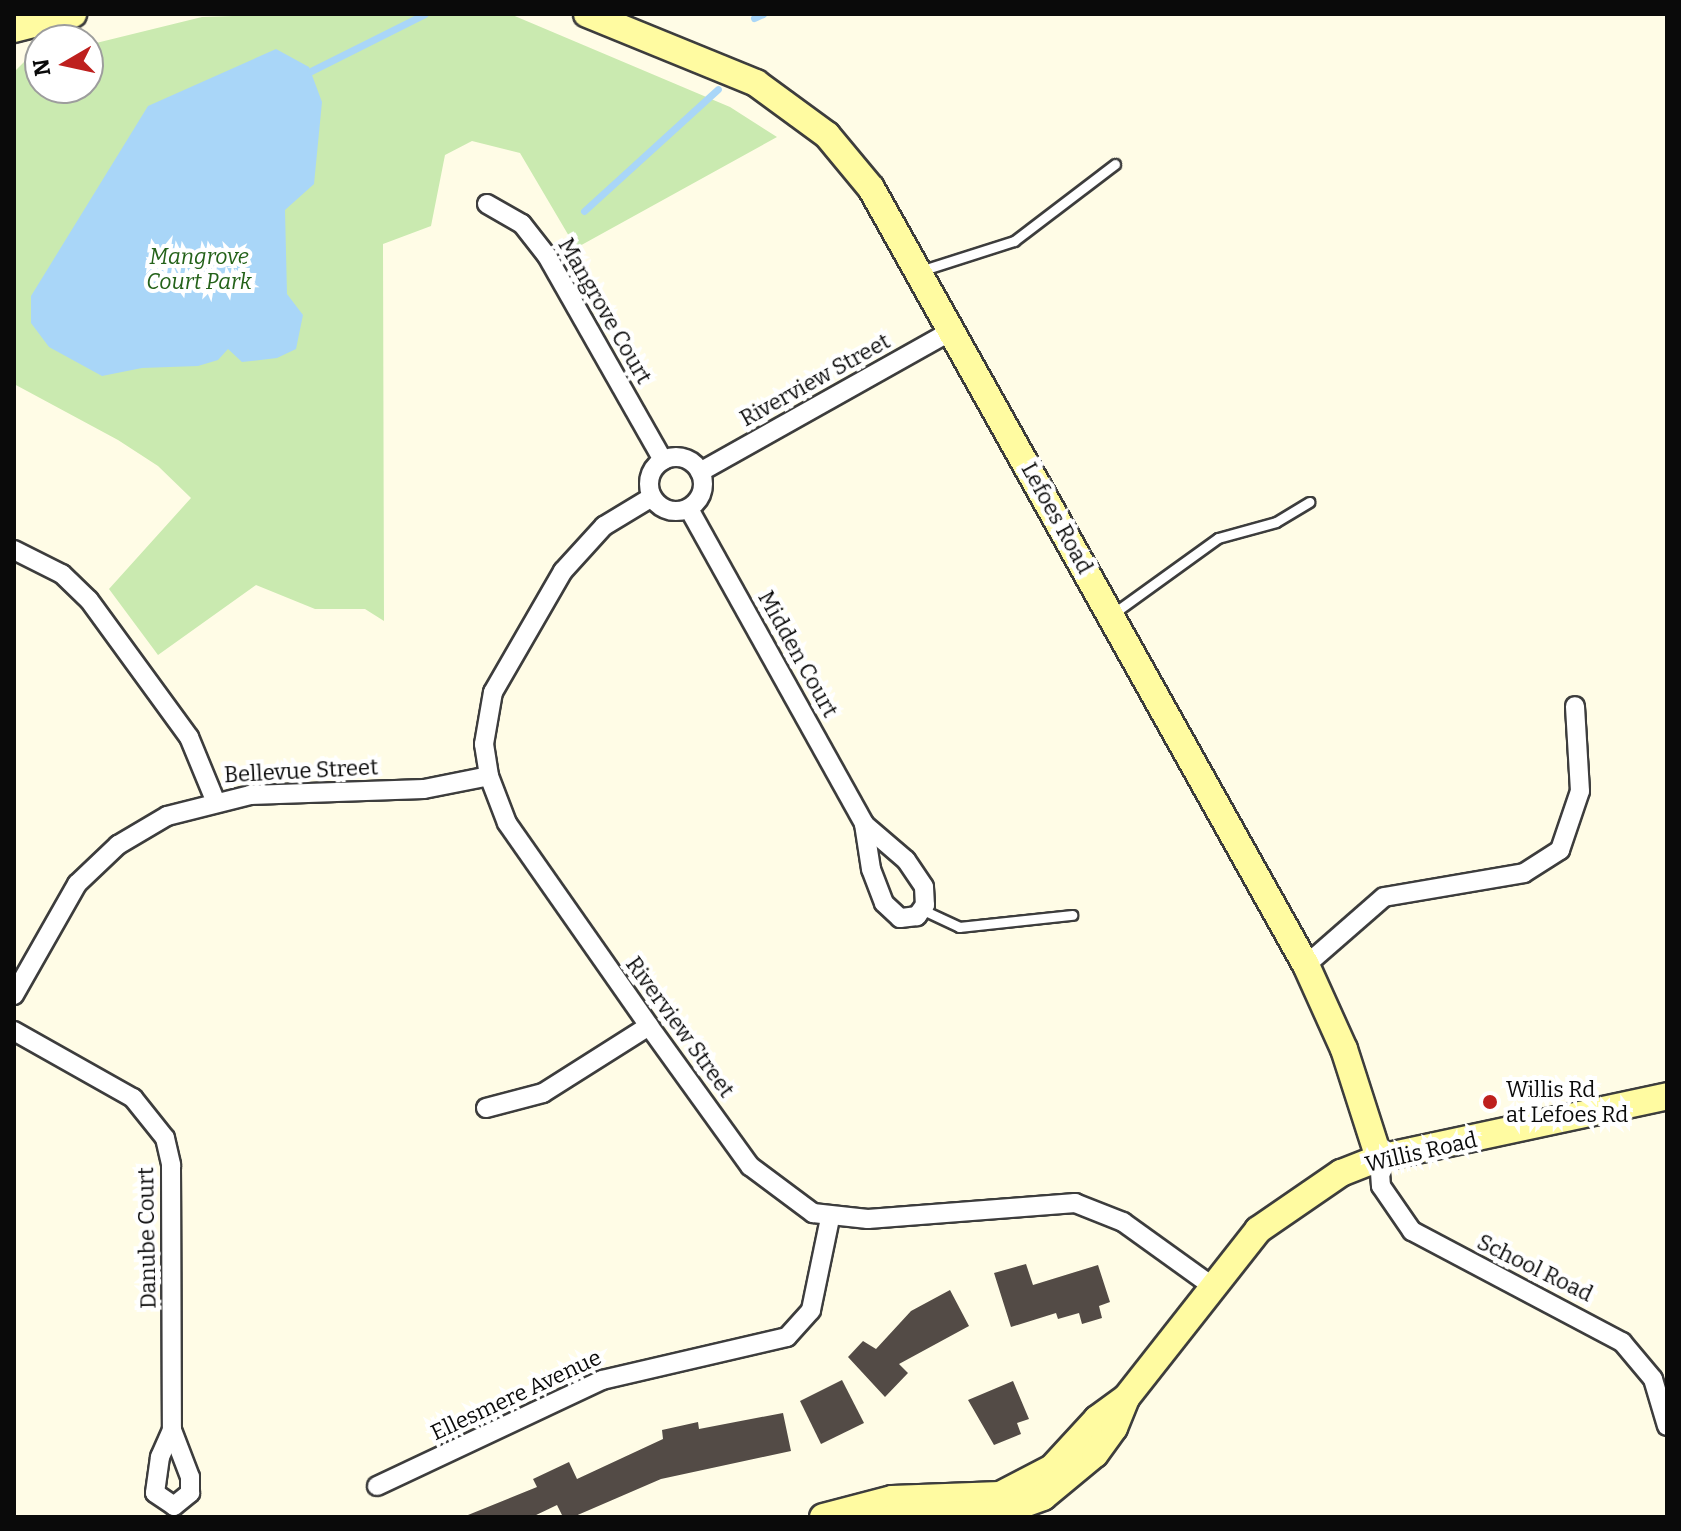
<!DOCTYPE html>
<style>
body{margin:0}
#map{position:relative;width:1681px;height:1531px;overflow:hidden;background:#fffce6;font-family:Bitter,serif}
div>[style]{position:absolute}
.green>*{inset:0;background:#caeab0}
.water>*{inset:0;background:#a9d6f8}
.stream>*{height:7px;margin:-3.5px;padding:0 3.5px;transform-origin:3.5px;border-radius:3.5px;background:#a9d6f8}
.building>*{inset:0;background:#534b46}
.roads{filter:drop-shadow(2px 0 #3d3d3d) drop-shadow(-2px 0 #3d3d3d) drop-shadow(0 2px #3d3d3d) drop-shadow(0 -2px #3d3d3d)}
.lane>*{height:9px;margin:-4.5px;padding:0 4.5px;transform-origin:4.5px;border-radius:4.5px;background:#fff}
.street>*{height:18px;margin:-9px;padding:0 9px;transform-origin:9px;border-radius:9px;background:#fff}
.street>.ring{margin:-9px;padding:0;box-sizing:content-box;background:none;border:18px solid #fff;border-radius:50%}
.secondary>*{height:26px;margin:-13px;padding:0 13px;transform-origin:13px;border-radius:13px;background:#fffba1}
.dots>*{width:22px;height:22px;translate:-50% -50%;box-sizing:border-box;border:4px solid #fff;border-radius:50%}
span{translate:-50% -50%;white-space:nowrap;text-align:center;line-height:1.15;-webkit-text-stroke:8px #fff;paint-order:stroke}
.park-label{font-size:22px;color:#246219;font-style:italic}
.street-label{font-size:22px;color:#0a0a0a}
.poi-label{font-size:22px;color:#0a0a0a}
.left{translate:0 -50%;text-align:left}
.frame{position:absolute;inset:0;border:16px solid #0a0a0a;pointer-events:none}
.north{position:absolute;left:24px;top:24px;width:80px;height:80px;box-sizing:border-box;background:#fff;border:2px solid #9d9d9d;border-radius:50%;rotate:261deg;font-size:22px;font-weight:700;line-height:32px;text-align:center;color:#0a0a0a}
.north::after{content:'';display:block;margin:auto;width:28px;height:36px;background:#be201e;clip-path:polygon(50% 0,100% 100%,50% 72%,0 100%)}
</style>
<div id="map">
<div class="green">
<div style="clip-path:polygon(298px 14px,510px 14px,730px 107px,777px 137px,576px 248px,520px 153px,472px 141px,445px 155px,431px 226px,383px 244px,384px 621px,365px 609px,315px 609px,256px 585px,158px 655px,109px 589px,191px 498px,158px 466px,118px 440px,14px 384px,14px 72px,25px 61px,40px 57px,40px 88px,88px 88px,88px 45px,202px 17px)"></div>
</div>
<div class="water">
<div style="clip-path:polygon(276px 49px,309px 67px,322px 102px,314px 184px,285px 210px,287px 294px,303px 315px,296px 349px,277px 358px,242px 362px,228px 349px,218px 360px,198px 366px,142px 368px,102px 376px,49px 347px,31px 323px,31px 296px,148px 106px)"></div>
</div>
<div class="stream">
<div style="left:754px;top:18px;width:10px;rotate:-24deg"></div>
<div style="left:311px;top:71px;width:127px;rotate:-26.6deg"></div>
<div style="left:584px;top:211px;width:181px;rotate:-42.3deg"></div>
</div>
<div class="building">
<div style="clip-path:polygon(1026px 1264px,1033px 1285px,1098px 1265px,1110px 1302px,1099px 1306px,1102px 1318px,1082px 1324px,1079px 1313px,1058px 1319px,1056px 1313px,1011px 1327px,994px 1273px)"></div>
<div style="clip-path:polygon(950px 1290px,969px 1326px,899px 1364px,908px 1373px,885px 1397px,848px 1357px,863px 1341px,876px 1349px,911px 1311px)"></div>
<div style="clip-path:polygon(842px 1380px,864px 1423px,821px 1444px,800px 1401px)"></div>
<div style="clip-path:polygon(1013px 1381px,1029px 1419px,1017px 1423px,1021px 1434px,994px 1445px,968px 1400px)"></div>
<div style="clip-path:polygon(783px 1413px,791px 1451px,661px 1479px,573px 1517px,563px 1517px,557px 1505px,532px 1517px,463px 1517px,537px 1487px,533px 1479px,569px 1462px,577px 1479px,663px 1439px,662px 1430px,698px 1422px,699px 1429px)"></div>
</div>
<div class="roads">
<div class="lane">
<div style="left:920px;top:271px;width:99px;rotate:-17.7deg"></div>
<div style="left:1014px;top:241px;width:127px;rotate:-37.3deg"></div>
<div style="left:1114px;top:613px;width:128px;rotate:-35.8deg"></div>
<div style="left:1218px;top:538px;width:60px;rotate:-15.4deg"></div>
<div style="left:1276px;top:522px;width:39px;rotate:-31deg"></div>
<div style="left:923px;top:910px;width:40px;rotate:25deg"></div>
<div style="left:959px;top:927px;width:114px;rotate:-6.1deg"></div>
</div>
<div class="street">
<div style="left:487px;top:204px;width:40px;rotate:29.7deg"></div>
<div style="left:522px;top:224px;width:41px;rotate:52deg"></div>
<div style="left:547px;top:256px;width:235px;rotate:60.4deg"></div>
<div class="ring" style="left:649px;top:457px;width:36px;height:36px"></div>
<div style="left:700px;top:472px;width:290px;rotate:-29.3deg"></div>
<div style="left:652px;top:497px;width:56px;rotate:148.9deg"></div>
<div style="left:604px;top:526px;width:61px;rotate:132.3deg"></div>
<div style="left:563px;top:571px;width:140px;rotate:120deg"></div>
<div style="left:493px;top:692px;width:53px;rotate:99.8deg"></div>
<div style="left:484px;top:744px;width:32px;rotate:81deg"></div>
<div style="left:489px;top:776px;width:50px;rotate:69deg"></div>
<div style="left:507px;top:823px;width:248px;rotate:55deg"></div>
<div style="left:649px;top:1026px;width:173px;rotate:54.2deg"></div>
<div style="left:750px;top:1166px;width:79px;rotate:36.7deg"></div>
<div style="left:813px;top:1213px;width:55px;rotate:6.2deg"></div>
<div style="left:868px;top:1219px;width:208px;rotate:-4.4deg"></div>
<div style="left:1075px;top:1203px;width:52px;rotate:21.6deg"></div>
<div style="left:1123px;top:1222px;width:110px;rotate:35.7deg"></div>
<div style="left:689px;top:509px;width:360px;rotate:60.9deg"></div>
<div style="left:864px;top:824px;width:55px;rotate:40.6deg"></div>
<div style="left:906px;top:860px;width:32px;rotate:56deg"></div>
<div style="left:924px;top:887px;width:18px;rotate:87deg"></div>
<div style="left:925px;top:905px;width:14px;rotate:126deg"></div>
<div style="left:917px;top:916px;width:17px;rotate:173deg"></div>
<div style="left:900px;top:918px;width:22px;rotate:-137deg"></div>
<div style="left:884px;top:903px;width:36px;rotate:-111deg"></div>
<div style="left:871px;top:869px;width:46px;rotate:-98.8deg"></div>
<div style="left:14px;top:550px;width:54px;rotate:26.6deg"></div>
<div style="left:62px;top:574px;width:37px;rotate:44deg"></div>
<div style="left:89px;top:600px;width:170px;rotate:53.9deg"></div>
<div style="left:189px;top:737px;width:68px;rotate:67.6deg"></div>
<div style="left:1306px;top:965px;width:103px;rotate:-41.1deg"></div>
<div style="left:1384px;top:897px;width:142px;rotate:-9.7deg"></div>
<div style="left:1524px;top:873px;width:43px;rotate:-32.6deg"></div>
<div style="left:1560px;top:850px;width:62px;rotate:-71.3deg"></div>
<div style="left:1580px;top:791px;width:85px;rotate:-93.4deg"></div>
<div style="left:14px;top:995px;width:128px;rotate:-60.4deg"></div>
<div style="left:77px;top:884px;width:57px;rotate:-43.6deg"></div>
<div style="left:118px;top:845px;width:57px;rotate:-30.6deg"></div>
<div style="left:167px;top:816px;width:86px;rotate:-14.2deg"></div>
<div style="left:250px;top:795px;width:174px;rotate:-2deg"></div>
<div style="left:424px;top:789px;width:66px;rotate:-11.3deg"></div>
<div style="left:14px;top:1031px;width:137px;rotate:29.4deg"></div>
<div style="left:133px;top:1098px;width:51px;rotate:51.3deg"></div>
<div style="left:165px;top:1138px;width:28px;rotate:77deg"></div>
<div style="left:171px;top:1165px;width:265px;rotate:89.8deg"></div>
<div style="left:172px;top:1430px;width:30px;rotate:114deg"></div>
<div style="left:160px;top:1457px;width:36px;rotate:98deg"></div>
<div style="left:155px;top:1493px;width:23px;rotate:34deg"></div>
<div style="left:174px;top:1506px;width:21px;rotate:-39deg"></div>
<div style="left:190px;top:1493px;width:16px;rotate:-90deg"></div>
<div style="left:190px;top:1477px;width:50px;rotate:-111deg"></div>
<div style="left:486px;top:1108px;width:59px;rotate:-14.7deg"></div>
<div style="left:543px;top:1093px;width:125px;rotate:-32.3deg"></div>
<div style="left:1379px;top:1158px;width:28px;rotate:86deg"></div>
<div style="left:1381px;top:1186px;width:55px;rotate:55.4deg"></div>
<div style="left:1412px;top:1231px;width:238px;rotate:27.9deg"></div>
<div style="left:1622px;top:1342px;width:48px;rotate:50deg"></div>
<div style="left:1653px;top:1379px;width:49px;rotate:73.4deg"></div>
<div style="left:377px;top:1486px;width:249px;rotate:-25.2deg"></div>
<div style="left:602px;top:1380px;width:190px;rotate:-13.1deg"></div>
<div style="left:787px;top:1337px;width:36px;rotate:-48deg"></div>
<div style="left:811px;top:1310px;width:94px;rotate:-78.3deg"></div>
</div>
<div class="secondary">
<div style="left:587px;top:14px;width:183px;rotate:22.2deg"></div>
<div style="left:756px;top:83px;width:88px;rotate:36.2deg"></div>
<div style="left:827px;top:135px;width:69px;rotate:50.3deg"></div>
<div style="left:871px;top:188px;width:890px;rotate:60.76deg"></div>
<div style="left:1306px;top:965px;width:92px;rotate:65.7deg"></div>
<div style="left:1344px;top:1049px;width:114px;rotate:72.2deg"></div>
<div style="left:14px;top:29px;width:61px;rotate:-14.3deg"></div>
<div style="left:823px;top:1517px;width:71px;rotate:-14.6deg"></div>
<div style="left:892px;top:1499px;width:108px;rotate:-2.1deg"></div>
<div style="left:1000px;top:1495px;width:59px;rotate:-27.4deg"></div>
<div style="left:1052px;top:1468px;width:67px;rotate:-47.4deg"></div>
<div style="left:1097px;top:1419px;width:36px;rotate:-36deg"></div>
<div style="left:1126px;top:1398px;width:214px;rotate:-51.8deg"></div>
<div style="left:1258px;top:1230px;width:101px;rotate:-34.5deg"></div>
<div style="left:1341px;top:1173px;width:41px;rotate:-21.5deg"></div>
<div style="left:1379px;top:1158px;width:295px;rotate:-12.1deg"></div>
<div style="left:894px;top:1517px;width:105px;rotate:-2.2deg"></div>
<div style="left:999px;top:1513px;width:47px;rotate:-20deg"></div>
<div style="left:1043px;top:1497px;width:67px;rotate:-39.6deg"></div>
<div style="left:1095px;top:1454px;width:32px;rotate:-54deg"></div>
<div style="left:1114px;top:1428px;width:32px;rotate:-68deg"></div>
</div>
</div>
<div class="dots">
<div style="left:1490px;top:1102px;background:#be201e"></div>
</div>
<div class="park-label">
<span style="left:199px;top:269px">Mangrove<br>Court Park</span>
</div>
<div class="street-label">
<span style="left:605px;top:311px;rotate:60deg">Mangrove Court</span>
<span style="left:815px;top:380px;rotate:-29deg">Riverview Street</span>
<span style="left:1057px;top:518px;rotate:61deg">Lefoes Road</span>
<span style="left:798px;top:654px;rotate:61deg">Midden Court</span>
<span style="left:301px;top:771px;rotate:-3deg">Bellevue Street</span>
<span style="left:680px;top:1027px;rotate:54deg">Riverview Street</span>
<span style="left:1421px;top:1152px;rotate:-13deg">Willis Road</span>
<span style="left:147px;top:1238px;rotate:-91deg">Danube Court</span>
<span style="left:1535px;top:1268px;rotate:26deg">School Road</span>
<span style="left:516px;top:1395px;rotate:-25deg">Ellesmere Avenue</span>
</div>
<div class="poi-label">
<span class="left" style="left:1506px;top:1102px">Willis Rd<br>at Lefoes Rd</span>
</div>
<div class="frame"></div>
<div class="north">N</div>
</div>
